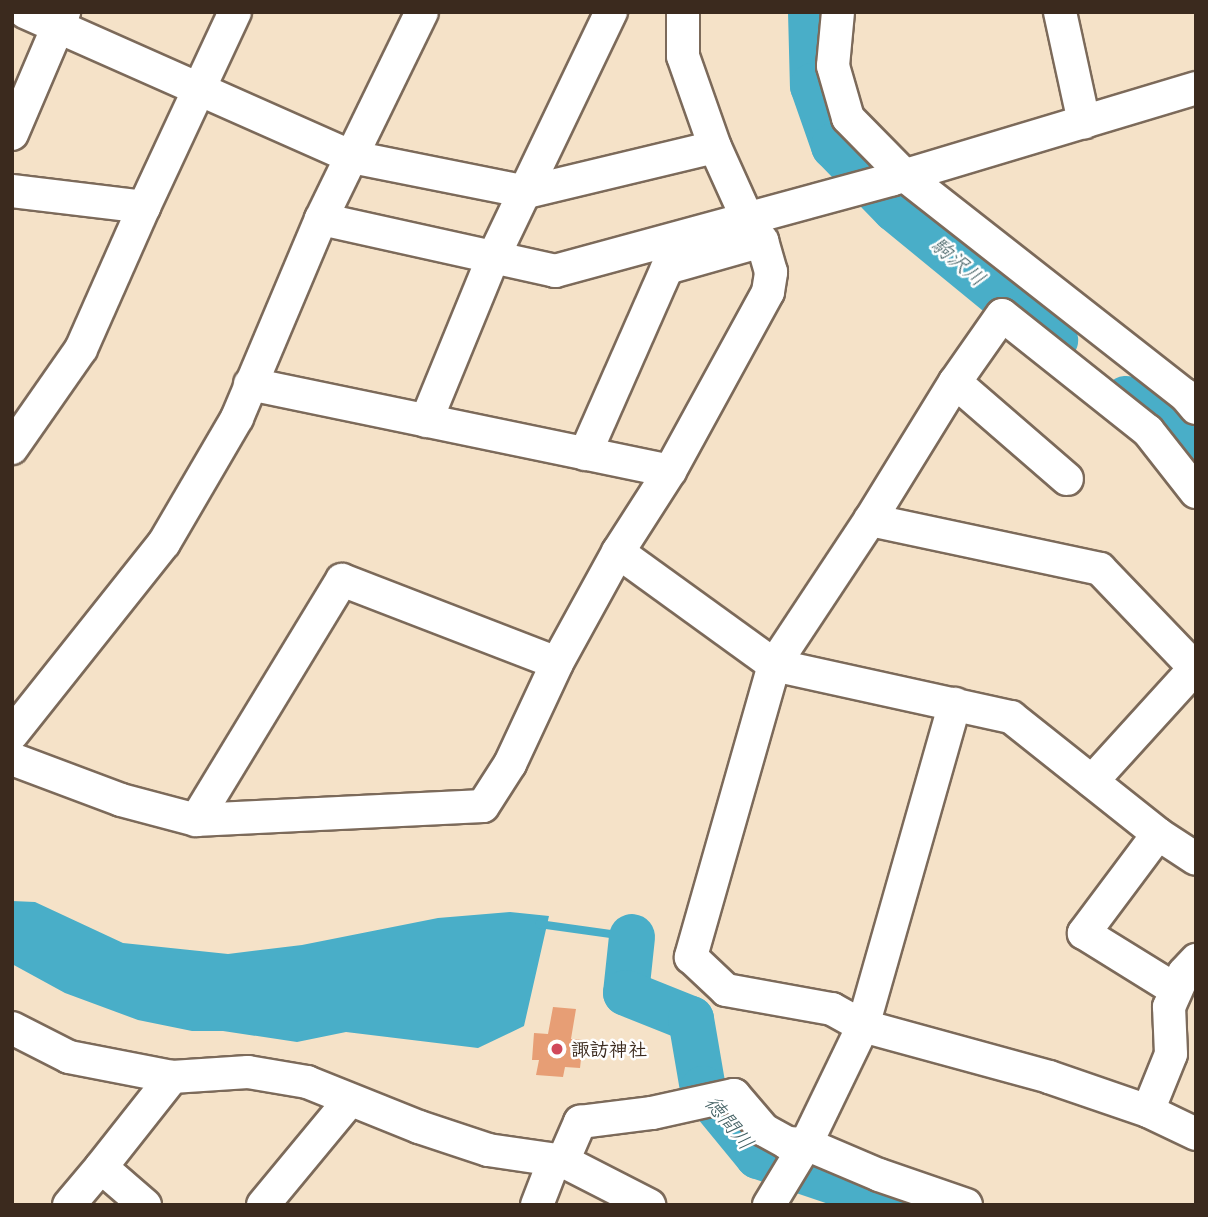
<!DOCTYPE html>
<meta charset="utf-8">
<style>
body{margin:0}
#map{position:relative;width:1208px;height:1217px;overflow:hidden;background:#f5e2c8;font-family:Mali,"Klee One",sans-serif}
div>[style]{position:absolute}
.water>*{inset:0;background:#49aec8}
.stream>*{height:8px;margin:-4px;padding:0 4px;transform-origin:4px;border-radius:4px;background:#49aec8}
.river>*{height:46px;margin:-23px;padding:0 23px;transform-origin:23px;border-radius:23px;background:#49aec8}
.building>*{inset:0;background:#e79e75}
.roads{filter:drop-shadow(2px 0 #7c6a5a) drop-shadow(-2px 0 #7c6a5a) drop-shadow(0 2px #7c6a5a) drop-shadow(0 -2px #7c6a5a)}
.minor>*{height:32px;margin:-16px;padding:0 16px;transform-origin:16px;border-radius:16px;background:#fff}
.dots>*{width:19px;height:19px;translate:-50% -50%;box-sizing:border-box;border:4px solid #fff;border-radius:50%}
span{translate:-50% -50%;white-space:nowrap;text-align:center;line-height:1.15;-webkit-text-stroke:5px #fff;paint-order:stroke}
.poi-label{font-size:19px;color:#3b2a1e;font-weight:700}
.left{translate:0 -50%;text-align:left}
.water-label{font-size:21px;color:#415f62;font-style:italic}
.frame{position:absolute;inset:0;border:14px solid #3b2a1e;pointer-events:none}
</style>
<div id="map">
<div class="water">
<div style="clip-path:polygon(12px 901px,35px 902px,123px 943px,228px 954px,302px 945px,438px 918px,510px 912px,549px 916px,524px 1026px,478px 1048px,346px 1032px,297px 1042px,223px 1031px,192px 1031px,138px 1020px,65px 993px,12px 964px)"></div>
</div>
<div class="stream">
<div style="left:539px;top:924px;width:94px;rotate:8deg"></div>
</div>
<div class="river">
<div style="left:811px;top:12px;width:74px;rotate:88.5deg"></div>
<div style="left:813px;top:86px;width:64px;rotate:70.7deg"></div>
<div style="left:834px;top:146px;width:88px;rotate:45.9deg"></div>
<div style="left:895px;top:209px;width:207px;rotate:39.3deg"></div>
<div style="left:1126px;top:399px;width:92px;rotate:40.1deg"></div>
<div style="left:632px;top:937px;width:56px;rotate:96.1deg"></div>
<div style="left:626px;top:993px;width:70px;rotate:21.8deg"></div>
<div style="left:691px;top:1019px;width:71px;rotate:80.3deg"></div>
<div style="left:703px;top:1089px;width:87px;rotate:50.6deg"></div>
<div style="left:758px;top:1156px;width:154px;rotate:18.6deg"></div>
</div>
<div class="building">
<div style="clip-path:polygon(553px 1007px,576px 1009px,571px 1039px,583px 1040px,580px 1068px,565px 1067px,563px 1077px,536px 1075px,539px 1060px,532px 1060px,534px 1033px,548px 1034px)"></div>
</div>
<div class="roads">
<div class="minor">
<div style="left:25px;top:12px;width:358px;rotate:23.9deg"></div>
<div style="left:352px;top:157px;width:178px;rotate:11.3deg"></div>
<div style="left:527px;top:192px;width:193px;rotate:-13.5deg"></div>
<div style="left:838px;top:12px;width:54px;rotate:95.3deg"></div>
<div style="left:833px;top:66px;width:54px;rotate:73.9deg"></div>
<div style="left:848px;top:118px;width:80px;rotate:45.5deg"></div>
<div style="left:904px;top:175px;width:357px;rotate:38.1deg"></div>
<div style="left:1185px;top:395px;width:17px;rotate:50deg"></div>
<div style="left:1060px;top:12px;width:113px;rotate:77.7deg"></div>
<div style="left:12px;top:134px;width:133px;rotate:-66.9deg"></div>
<div style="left:12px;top:191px;width:133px;rotate:6.9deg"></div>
<div style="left:144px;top:207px;width:155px;rotate:113.9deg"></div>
<div style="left:81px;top:349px;width:121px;rotate:124.9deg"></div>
<div style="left:144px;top:207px;width:215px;rotate:-65deg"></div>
<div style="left:321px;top:219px;width:240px;rotate:12.5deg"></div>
<div style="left:555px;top:271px;width:350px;rotate:-15.2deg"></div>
<div style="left:893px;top:179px;width:316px;rotate:-16.7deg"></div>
<div style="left:955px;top:382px;width:148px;rotate:40.9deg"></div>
<div style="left:250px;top:384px;width:429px;rotate:11.7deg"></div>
<div style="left:426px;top:421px;width:176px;rotate:-67.7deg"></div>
<div style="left:493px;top:258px;width:273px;rotate:-64.4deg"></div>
<div style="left:585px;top:454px;width:203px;rotate:-66.2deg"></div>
<div style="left:667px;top:268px;width:99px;rotate:-15.9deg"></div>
<div style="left:1196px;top:492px;width:78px;rotate:-128.2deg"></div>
<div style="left:1148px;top:431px;width:186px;rotate:-141.5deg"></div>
<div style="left:1002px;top:315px;width:82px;rotate:125deg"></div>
<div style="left:955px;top:382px;width:162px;rotate:121.6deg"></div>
<div style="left:870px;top:520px;width:174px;rotate:123.5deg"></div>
<div style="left:774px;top:665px;width:304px;rotate:105.9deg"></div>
<div style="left:691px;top:957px;width:48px;rotate:43.3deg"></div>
<div style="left:726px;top:990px;width:108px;rotate:10.2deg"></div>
<div style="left:832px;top:1009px;width:35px;rotate:29deg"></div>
<div style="left:863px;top:1026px;width:193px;rotate:15.3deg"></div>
<div style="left:1049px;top:1077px;width:105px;rotate:19deg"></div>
<div style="left:1148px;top:1111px;width:53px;rotate:25.6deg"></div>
<div style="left:870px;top:520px;width:235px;rotate:12deg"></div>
<div style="left:1100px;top:569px;width:137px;rotate:46.2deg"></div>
<div style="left:1195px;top:668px;width:153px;rotate:132.3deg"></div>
<div style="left:618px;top:552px;width:193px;rotate:35.9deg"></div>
<div style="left:774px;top:665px;width:243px;rotate:12.4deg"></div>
<div style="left:1011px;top:717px;width:188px;rotate:38.5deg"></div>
<div style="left:1158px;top:834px;width:45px;rotate:33.3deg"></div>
<div style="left:12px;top:734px;width:244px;rotate:-51.5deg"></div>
<div style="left:164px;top:543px;width:145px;rotate:-59.7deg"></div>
<div style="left:237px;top:418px;width:216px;rotate:-67.1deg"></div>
<div style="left:321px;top:219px;width:230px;rotate:-64deg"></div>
<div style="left:12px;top:759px;width:116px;rotate:20.6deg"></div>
<div style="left:121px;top:800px;width:78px;rotate:14.9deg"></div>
<div style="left:196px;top:820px;width:287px;rotate:-2.8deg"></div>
<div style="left:483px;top:806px;width:50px;rotate:-57.3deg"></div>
<div style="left:510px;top:764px;width:111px;rotate:-65deg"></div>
<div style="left:557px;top:663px;width:127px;rotate:-61.2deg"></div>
<div style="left:618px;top:552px;width:96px;rotate:-57.3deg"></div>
<div style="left:670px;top:471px;width:204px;rotate:-61.3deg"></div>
<div style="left:768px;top:292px;width:20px;rotate:-81deg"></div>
<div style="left:771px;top:272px;width:32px;rotate:-106deg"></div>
<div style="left:762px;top:241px;width:25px;rotate:-124deg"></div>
<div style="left:748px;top:220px;width:80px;rotate:-114.3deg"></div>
<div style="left:715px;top:147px;width:96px;rotate:-109.4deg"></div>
<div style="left:683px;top:56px;width:44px;rotate:-90deg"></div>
<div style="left:196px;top:820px;width:281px;rotate:-58.7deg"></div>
<div style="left:342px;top:580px;width:230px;rotate:21.1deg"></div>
<div style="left:1158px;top:834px;width:124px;rotate:126.8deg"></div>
<div style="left:1084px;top:933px;width:108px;rotate:31.8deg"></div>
<div style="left:12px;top:1028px;width:64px;rotate:27deg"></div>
<div style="left:69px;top:1057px;width:105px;rotate:11deg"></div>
<div style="left:1148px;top:1111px;width:61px;rotate:-68deg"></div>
<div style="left:1171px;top:1054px;width:47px;rotate:-92.4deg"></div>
<div style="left:1169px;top:1007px;width:37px;rotate:-66deg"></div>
<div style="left:1184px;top:973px;width:18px;rotate:-47deg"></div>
<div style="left:563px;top:1161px;width:43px;rotate:-66.4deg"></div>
<div style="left:580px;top:1122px;width:73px;rotate:-7.1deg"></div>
<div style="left:652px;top:1113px;width:84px;rotate:-12.4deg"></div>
<div style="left:734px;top:1095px;width:46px;rotate:49.4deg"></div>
<div style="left:764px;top:1130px;width:26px;rotate:29deg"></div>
<div style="left:787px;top:1143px;width:19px;rotate:3deg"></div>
<div style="left:806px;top:1144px;width:79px;rotate:23deg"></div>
<div style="left:879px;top:1175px;width:92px;rotate:19deg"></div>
<div style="left:69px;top:1205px;width:50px;rotate:-49.9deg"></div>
<div style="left:145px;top:1205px;width:58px;rotate:-139.2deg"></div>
<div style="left:101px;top:1167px;width:115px;rotate:-51.7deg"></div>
<div style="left:172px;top:1077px;width:76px;rotate:-3.8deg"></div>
<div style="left:248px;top:1072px;width:60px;rotate:9.6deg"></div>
<div style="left:307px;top:1082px;width:121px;rotate:21.9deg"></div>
<div style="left:419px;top:1127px;width:73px;rotate:18.4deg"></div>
<div style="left:488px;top:1150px;width:76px;rotate:8.3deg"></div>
<div style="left:563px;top:1161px;width:97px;rotate:27.1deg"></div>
<div style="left:263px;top:1205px;width:136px;rotate:-50.4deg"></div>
<div style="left:537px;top:1205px;width:47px;rotate:-68.9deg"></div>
<div style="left:769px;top:1205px;width:71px;rotate:-58.8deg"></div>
<div style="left:806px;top:1144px;width:131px;rotate:-64.2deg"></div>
<div style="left:863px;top:1026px;width:335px;rotate:-74.1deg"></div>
</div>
</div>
<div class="dots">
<div style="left:557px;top:1049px;background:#d1495b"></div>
</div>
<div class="poi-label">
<span class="left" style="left:571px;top:1049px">諏訪神社</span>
</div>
<div class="water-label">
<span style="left:959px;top:261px;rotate:40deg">駒沢川</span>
<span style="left:730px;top:1122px;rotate:51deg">徳間川</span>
</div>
<div class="frame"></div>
</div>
